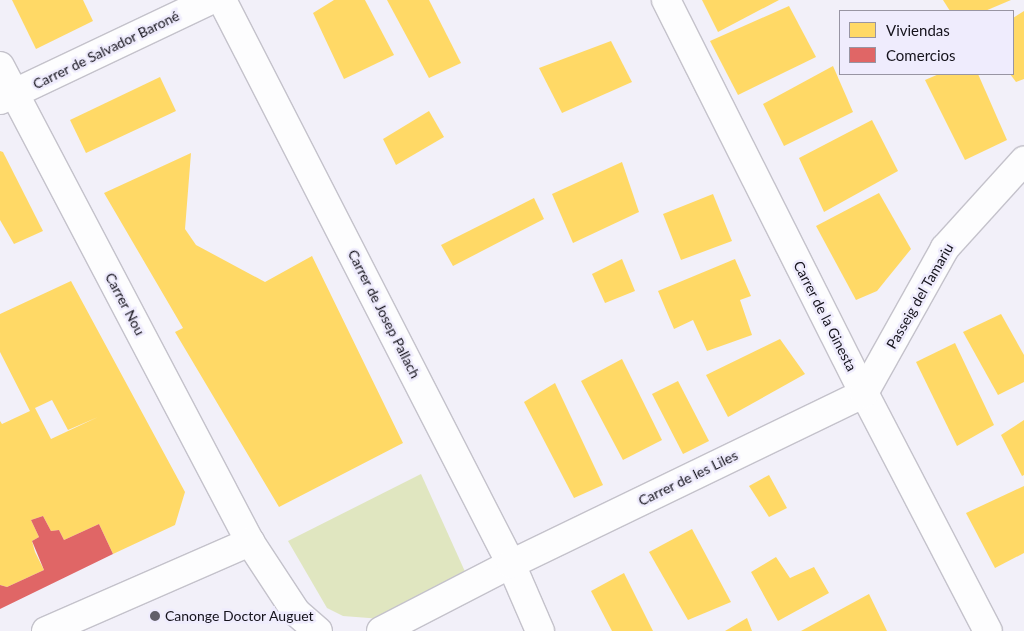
<!DOCTYPE html>
<meta charset="utf-8">
<style>
body{margin:0}
#map{position:relative;width:1024px;height:631px;overflow:hidden;background:#f2f0f9;font-family:Lato,sans-serif}
div>[style]{position:absolute}
.green>*{inset:0;background:#e0e6c0}
.homes>*{inset:0;background:#ffd966}
.shops>*{inset:0;background:#e06666}
.roads{filter:drop-shadow(1px 0 #c4c2cb) drop-shadow(-1px 0 #c4c2cb) drop-shadow(0 1px #c4c2cb) drop-shadow(0 -1px #c4c2cb)}
.minor>*{height:28px;margin:-14px;padding:0 14px;transform-origin:14px;border-radius:14px;background:#fdfdfe}
.dots>*{width:14px;height:14px;translate:-50% -50%;box-sizing:border-box;border:2px solid #efecfd;border-radius:50%}
span{translate:-50% -50%;white-space:nowrap;text-align:center;line-height:1.15;-webkit-text-stroke:5px #efecfd;paint-order:stroke}
.street-label{font-size:14px;color:#15131c}
.poi-label{font-size:14px;color:#15131c}
.left{translate:0 -50%;text-align:left}
.legend{position:absolute;left:839px;top:10px;width:175px;height:65px;box-sizing:border-box;background:#efecfd;border:1px solid #9895a3;margin:0;padding:6px 9px;list-style:none;font-size:15px;color:#15131c}
.legend li{display:flex;align-items:center;gap:10px;height:25px}
.legend b{width:25px;border:1px solid #9895a3}
</style>
<div id="map">
<div class="green">
<div style="clip-path:polygon(421px 474px,467px 576px,382px 619px,343px 616px,327px 608px,288px 541px)"></div>
</div>
<div class="homes">
<div style="clip-path:polygon(12px 0,83px 0,93px 21px,36px 49px)"></div>
<div style="clip-path:polygon(334px 0,365px 0,394px 55px,344px 79px,313px 13px)"></div>
<div style="clip-path:polygon(387px 0,429px 0,461px 63px,429px 78px)"></div>
<div style="clip-path:polygon(702px 0,779px 0,718px 32px)"></div>
<div style="clip-path:polygon(943px 0,1011px 0,985px 11px,950px 11px)"></div>
<div style="clip-path:polygon(789px 6px,816px 57px,738px 95px,710px 41px)"></div>
<div style="clip-path:polygon(1024px 11px,1024px 79px,1016px 82px,1010px 74px,1013px 74px,1013px 18px)"></div>
<div style="clip-path:polygon(611px 41px,632px 82px,562px 113px,539px 68px)"></div>
<div style="clip-path:polygon(833px 66px,853px 112px,784px 146px,763px 104px)"></div>
<div style="clip-path:polygon(939px 74px,978px 74px,1007px 140px,965px 160px,925px 80px)"></div>
<div style="clip-path:polygon(160px 77px,176px 111px,86px 153px,70px 120px)"></div>
<div style="clip-path:polygon(429px 111px,444px 137px,396px 165px,383px 139px)"></div>
<div style="clip-path:polygon(872px 120px,898px 171px,824px 212px,799px 158px)"></div>
<div style="clip-path:polygon(0 151px,3px 152px,43px 231px,14px 244px,0 220px)"></div>
<div style="clip-path:polygon(191px 153px,185px 229px,196px 245px,265px 282px,312px 256px,403px 443px,279px 507px,175px 332px,183px 328px,104px 193px)"></div>
<div style="clip-path:polygon(622px 162px,639px 212px,573px 243px,552px 194px)"></div>
<div style="clip-path:polygon(879px 193px,911px 249px,877px 291px,856px 300px,816px 226px)"></div>
<div style="clip-path:polygon(713px 194px,732px 241px,681px 260px,663px 214px)"></div>
<div style="clip-path:polygon(534px 198px,544px 219px,453px 266px,441px 245px)"></div>
<div style="clip-path:polygon(622px 259px,635px 291px,605px 303px,592px 274px)"></div>
<div style="clip-path:polygon(735px 259px,751px 296px,740px 300px,752px 335px,707px 351px,693px 320px,674px 329px,658px 291px)"></div>
<div style="clip-path:polygon(evenodd,71px 281px,185px 492px,175px 525px,113px 554px,99px 524px,64px 540px,59px 530px,51px 531px,43px 516px,31px 520px,39px 537px,32px 541px,35px 552px,44px 570px,7px 587px,0 585px,0 421px,2px 424px,30px 411px,0 352px,0 314px,71px 281px,52px 400px,68px 430px,98px 417px,51px 439px,35px 408px,52px 400px)"></div>
<div style="clip-path:polygon(1001px 314px,1024px 355px,1024px 382px,998px 395px,963px 332px)"></div>
<div style="clip-path:polygon(780px 339px,805px 374px,728px 417px,706px 375px)"></div>
<div style="clip-path:polygon(955px 343px,994px 425px,957px 446px,916px 362px)"></div>
<div style="clip-path:polygon(622px 359px,662px 440px,623px 460px,581px 381px)"></div>
<div style="clip-path:polygon(678px 381px,709px 441px,683px 454px,652px 394px)"></div>
<div style="clip-path:polygon(555px 383px,603px 485px,574px 498px,524px 402px)"></div>
<div style="clip-path:polygon(1024px 420px,1024px 475px,1022px 476px,1001px 435px)"></div>
<div style="clip-path:polygon(769px 475px,787px 508px,769px 517px,749px 486px)"></div>
<div style="clip-path:polygon(1024px 486px,1024px 553px,995px 568px,966px 513px)"></div>
<div style="clip-path:polygon(692px 529px,731px 602px,688px 620px,649px 552px)"></div>
<div style="clip-path:polygon(776px 557px,790px 578px,814px 567px,829px 593px,778px 621px,751px 572px)"></div>
<div style="clip-path:polygon(624px 573px,653px 631px,612px 631px,591px 591px)"></div>
<div style="clip-path:polygon(869px 594px,887px 631px,801px 631px)"></div>
<div style="clip-path:polygon(747px 618px,752px 631px,725px 631px)"></div>
</div>
<div class="shops">
<div style="clip-path:polygon(43px 516px,51px 531px,59px 530px,64px 540px,99px 524px,113px 554px,0 609px,0 585px,7px 587px,44px 570px,32px 541px,39px 537px,31px 520px)"></div>
</div>
<div class="roads">
<div class="minor">
<div style="left:222px;top:0;width:634px;rotate:62.87deg"></div>
<div style="left:511px;top:564px;width:73px;rotate:66.6deg"></div>
<div style="left:666px;top:0;width:440px;rotate:63.3deg"></div>
<div style="left:864px;top:393px;width:268px;rotate:62.5deg"></div>
<div style="left:0;top:66px;width:538px;rotate:62.29deg"></div>
<div style="left:250px;top:542px;width:84px;rotate:56.7deg"></div>
<div style="left:296px;top:612px;width:29px;rotate:41deg"></div>
<div style="left:0;top:100px;width:233px;rotate:-25.4deg"></div>
<div style="left:46px;top:631px;width:223px;rotate:-23.6deg"></div>
<div style="left:381px;top:631px;width:146px;rotate:-27.3deg"></div>
<div style="left:511px;top:564px;width:392px;rotate:-25.8deg"></div>
<div style="left:864px;top:393px;width:166px;rotate:-60.8deg"></div>
<div style="left:945px;top:248px;width:118px;rotate:-47.8deg"></div>
</div>
</div>
<div class="dots">
<div style="left:155px;top:616px;background:#626069"></div>
</div>
<div class="street-label">
<span style="left:106px;top:50px;rotate:-26deg">Carrer de Salvador Baroné</span>
<span style="left:920px;top:296px;rotate:-60deg">Passeig del Tamariu</span>
<span style="left:125px;top:304px;rotate:62deg">Carrer Nou</span>
<span style="left:384px;top:314px;rotate:63deg">Carrer de Josep Pallach</span>
<span style="left:825px;top:316px;rotate:63deg">Carrer de la Ginesta</span>
<span style="left:688px;top:478px;rotate:-26deg">Carrer de les Liles</span>
</div>
<div class="poi-label">
<span class="left" style="left:165px;top:616px">Canonge Doctor Auguet</span>
</div>
<ul class="legend">
<li><b style="height:14px;background:#ffd966"></b>Viviendas</li>
<li><b style="height:14px;background:#e06666"></b>Comercios</li>
</ul>
</div>
